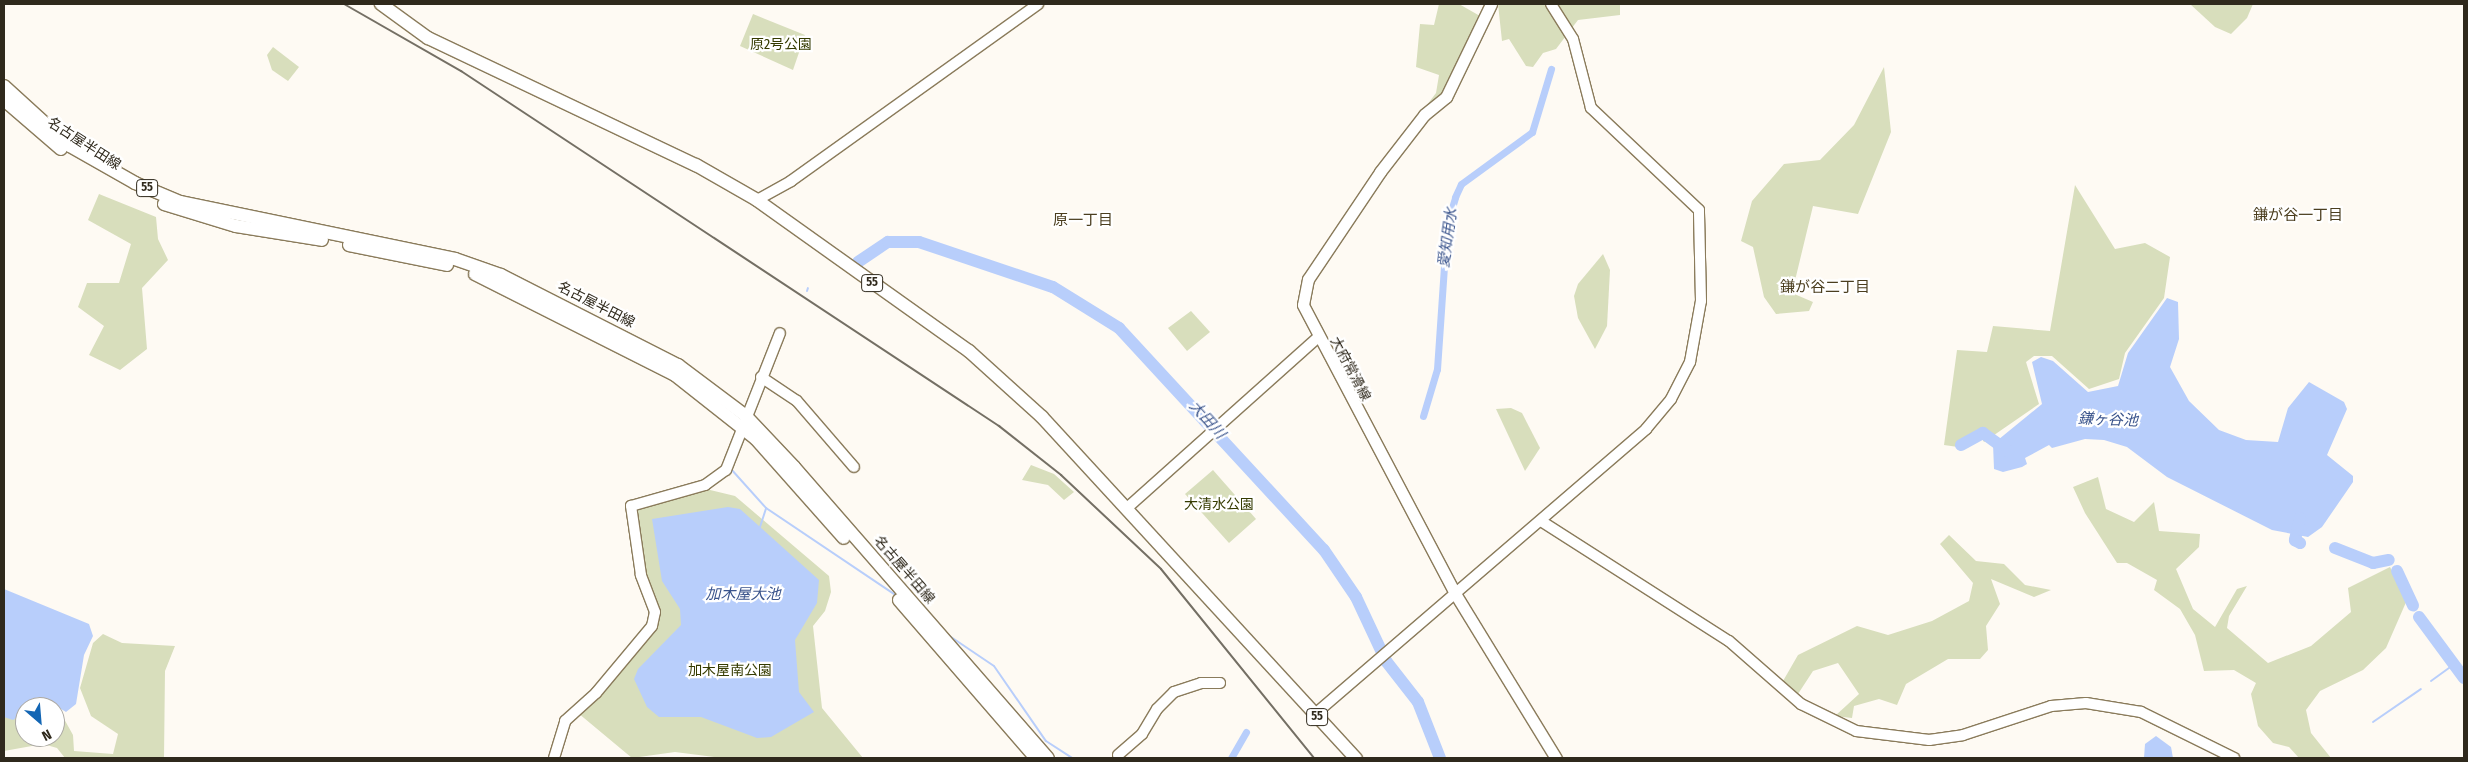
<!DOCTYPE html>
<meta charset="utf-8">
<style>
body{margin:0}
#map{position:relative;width:2468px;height:762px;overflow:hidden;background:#fefaf3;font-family:"Fira Sans Condensed","Noto Sans JP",sans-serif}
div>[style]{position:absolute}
.green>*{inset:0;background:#d8debc}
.water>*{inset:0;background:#b8cefb}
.stream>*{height:2px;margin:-1px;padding:0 1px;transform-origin:1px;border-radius:1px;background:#b8cefb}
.canal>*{height:7px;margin:-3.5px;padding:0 3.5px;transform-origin:3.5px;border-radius:3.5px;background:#b8cefb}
.river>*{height:12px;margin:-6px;padding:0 6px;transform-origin:6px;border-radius:6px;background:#b8cefb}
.roads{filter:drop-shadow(1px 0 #8a7b5b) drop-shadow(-1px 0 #8a7b5b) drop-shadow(0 1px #8a7b5b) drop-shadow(0 -1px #8a7b5b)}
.tertiary>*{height:10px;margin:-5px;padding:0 5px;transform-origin:5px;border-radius:5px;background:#fff}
.secondary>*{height:11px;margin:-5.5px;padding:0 5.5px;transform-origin:5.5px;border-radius:5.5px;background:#fff}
.primary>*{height:12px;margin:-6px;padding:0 6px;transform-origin:6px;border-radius:6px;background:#fff}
.rail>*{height:2px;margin:-1px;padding:0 1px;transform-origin:1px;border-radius:1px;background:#746f64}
span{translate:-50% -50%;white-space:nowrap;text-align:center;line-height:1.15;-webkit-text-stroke:4.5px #fff;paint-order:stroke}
.shield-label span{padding:1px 4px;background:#fff;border:1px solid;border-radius:4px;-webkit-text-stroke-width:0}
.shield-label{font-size:12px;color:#2f291c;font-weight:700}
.park-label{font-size:14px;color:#353b00}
.street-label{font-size:14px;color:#2f291c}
.neighbourhood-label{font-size:15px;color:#4b3e1f}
.water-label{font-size:15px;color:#3a548c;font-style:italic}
.frame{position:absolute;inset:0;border:5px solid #2f291c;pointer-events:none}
.north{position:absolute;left:15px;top:697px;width:50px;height:50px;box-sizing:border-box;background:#fff;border:1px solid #aca9a4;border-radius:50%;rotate:153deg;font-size:14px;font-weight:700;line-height:20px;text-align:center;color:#2f291c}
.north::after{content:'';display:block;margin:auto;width:18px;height:22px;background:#1366b4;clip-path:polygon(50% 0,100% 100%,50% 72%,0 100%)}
</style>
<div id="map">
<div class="green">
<div style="clip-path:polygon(1439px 4px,1459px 4px,1480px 16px,1444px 96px,1424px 109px,1436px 93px,1439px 75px,1416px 67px,1420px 24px,1434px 25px)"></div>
<div style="clip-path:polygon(1498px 4px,1620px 4px,1620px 15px,1578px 20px,1556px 49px,1543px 53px,1533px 67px,1526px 66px,1509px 39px,1502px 41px)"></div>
<div style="clip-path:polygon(2190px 4px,2253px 4px,2247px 18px,2231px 34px,2215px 27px)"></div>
<div style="clip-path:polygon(753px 14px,805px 35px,793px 70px,740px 46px)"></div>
<div style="clip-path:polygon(273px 47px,299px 67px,288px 81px,272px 70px,267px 55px)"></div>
<div style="clip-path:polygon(1884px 67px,1891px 132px,1858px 214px,1813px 206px,1792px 293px,1813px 302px,1809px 311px,1776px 314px,1764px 297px,1753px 247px,1741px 241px,1752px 201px,1784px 164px,1820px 160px,1854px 125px)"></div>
<div style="clip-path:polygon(2075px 185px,2115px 249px,2145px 243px,2170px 257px,2164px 298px,2125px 353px,2119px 379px,2089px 389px,2052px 356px,2034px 356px,2026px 362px,2039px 404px,1984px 442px,1978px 432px,1960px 441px,1958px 447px,1944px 445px,1957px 350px,1987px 352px,1993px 326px,2050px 331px)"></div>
<div style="clip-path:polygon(99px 194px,156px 217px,158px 239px,168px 260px,142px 288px,147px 349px,120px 370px,89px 355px,104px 326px,78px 307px,87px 283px,119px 283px,131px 244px,88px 220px)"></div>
<div style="clip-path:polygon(1603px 254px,1610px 270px,1607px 326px,1595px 349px,1578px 318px,1574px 296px,1578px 284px)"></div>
<div style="clip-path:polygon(1191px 311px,1210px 332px,1187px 351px,1168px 328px)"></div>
<div style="clip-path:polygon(1511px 408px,1522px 413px,1540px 448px,1525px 471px,1496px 409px)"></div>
<div style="clip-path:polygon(1031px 465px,1054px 474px,1074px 492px,1064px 500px,1048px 485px,1022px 480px)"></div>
<div style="clip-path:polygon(1213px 470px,1256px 519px,1229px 543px,1185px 494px)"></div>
<div style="clip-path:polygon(2098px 477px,2106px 509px,2134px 522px,2154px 502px,2159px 531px,2200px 534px,2199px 547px,2176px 569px,2193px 609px,2215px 627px,2237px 589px,2247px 586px,2229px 616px,2227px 628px,2268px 663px,2311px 646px,2351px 612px,2348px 588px,2390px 567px,2407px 600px,2386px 648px,2363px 670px,2320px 691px,2306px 710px,2311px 733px,2331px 758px,2299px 758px,2289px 747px,2273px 743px,2258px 726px,2251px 694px,2256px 683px,2234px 670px,2204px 671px,2195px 635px,2180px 609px,2154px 590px,2157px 580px,2127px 563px,2117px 563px,2085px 513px,2073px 487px)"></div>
<div style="clip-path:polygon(706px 489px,735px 496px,829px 576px,831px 592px,825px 611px,813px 626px,822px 708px,863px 758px,722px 758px,675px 752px,632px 758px,578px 713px,654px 629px,635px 514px,638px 507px)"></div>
<div style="clip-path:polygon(1949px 535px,1976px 561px,2004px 564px,2025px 585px,2051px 590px,2034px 597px,1991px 579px,2000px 604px,1986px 626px,1988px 650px,1980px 659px,1948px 659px,1906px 684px,1897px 705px,1879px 699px,1854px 706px,1852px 718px,1835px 716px,1859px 694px,1838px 663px,1813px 671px,1798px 694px,1783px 681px,1798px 655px,1857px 626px,1888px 635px,1932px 621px,1969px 601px,1973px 583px,1940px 544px)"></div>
<div style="clip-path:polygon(103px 634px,122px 643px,175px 646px,165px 671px,164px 758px,65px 758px,57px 748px,43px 744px,4px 751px,4px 717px,25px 715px,25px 737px,55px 737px,55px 707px,39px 707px,53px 699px,73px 735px,74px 751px,113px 754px,118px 734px,91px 716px,80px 688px,93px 643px)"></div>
</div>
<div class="water">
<div style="clip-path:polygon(2167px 298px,2178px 302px,2179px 339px,2170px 367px,2189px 401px,2219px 430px,2246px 440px,2278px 442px,2288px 408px,2309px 382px,2344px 402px,2347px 409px,2327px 455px,2353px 476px,2353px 482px,2322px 527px,2308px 537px,2272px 530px,2167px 477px,2127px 447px,2104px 440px,2085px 439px,2052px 448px,2049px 445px,2025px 458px,2027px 464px,2022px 467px,2003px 472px,1994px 469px,1993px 444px,2042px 404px,2032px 362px,2041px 357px,2053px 361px,2088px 392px,2118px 386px,2128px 353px)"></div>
<div style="clip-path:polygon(728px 507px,740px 509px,819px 580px,817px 603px,795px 640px,799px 692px,814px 712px,771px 737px,757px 738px,701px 717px,659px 717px,647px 707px,634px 679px,638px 669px,681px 625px,680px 609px,662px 581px,652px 519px)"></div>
<div style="clip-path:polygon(4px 589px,89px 624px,93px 636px,84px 655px,76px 704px,66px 712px,45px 699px,25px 707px,25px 712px,13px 720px,4px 717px)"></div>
<div style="clip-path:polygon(2156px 736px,2171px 747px,2173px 758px,2144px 758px,2145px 744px)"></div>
</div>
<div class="stream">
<div style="left:807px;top:291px;width:3px;rotate:-72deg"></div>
<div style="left:731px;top:469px;width:52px;rotate:48.1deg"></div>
<div style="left:766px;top:508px;width:158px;rotate:33.9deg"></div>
<div style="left:760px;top:527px;width:20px;rotate:-72deg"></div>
<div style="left:948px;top:635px;width:55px;rotate:34deg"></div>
<div style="left:994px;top:666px;width:91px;rotate:55.3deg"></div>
<div style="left:1046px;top:741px;width:31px;rotate:33deg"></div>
<div style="left:2431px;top:681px;width:29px;rotate:-36deg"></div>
<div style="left:2373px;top:722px;width:58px;rotate:-34.5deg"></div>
</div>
<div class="canal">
<div style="left:1423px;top:416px;width:49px;rotate:-73.4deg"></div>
<div style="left:1437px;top:369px;width:145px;rotate:-86.1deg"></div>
<div style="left:1447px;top:224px;width:28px;rotate:-73deg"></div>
<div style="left:1455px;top:197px;width:14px;rotate:-65deg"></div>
<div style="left:1461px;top:184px;width:88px;rotate:-36.2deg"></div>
<div style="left:1532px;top:132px;width:66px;rotate:-73.2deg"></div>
<div style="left:1231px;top:758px;width:30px;rotate:-60deg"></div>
</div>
<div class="river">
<div style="left:858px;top:262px;width:36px;rotate:-34deg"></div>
<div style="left:888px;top:242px;width:31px"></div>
<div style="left:919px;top:242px;width:141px;rotate:18.6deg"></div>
<div style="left:1053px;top:287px;width:78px;rotate:31.8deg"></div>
<div style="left:1119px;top:328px;width:302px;rotate:47.3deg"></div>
<div style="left:1324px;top:550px;width:57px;rotate:55.8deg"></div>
<div style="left:1356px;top:597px;width:71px;rotate:64.9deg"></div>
<div style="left:1386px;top:661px;width:52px;rotate:52deg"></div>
<div style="left:1418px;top:702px;width:60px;rotate:68.6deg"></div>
<div style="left:1961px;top:445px;width:25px;rotate:-29deg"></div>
<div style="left:1983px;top:433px;width:31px;rotate:36deg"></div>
<div style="left:2300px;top:518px;width:23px;rotate:103deg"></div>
<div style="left:2295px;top:540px;width:6px;rotate:31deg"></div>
<div style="left:2335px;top:548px;width:41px;rotate:21.5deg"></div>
<div style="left:2373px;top:563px;width:16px;rotate:-11deg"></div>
<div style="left:2397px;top:571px;width:38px;rotate:65deg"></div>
<div style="left:2419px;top:617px;width:76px;rotate:53.6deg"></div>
</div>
<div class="roads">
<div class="tertiary">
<div style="left:757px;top:200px;width:39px;rotate:-29deg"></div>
<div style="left:791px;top:181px;width:304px;rotate:-35.6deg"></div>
<div style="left:761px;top:377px;width:43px;rotate:33.7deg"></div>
<div style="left:797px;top:401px;width:87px;rotate:49.2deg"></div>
<div style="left:1126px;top:509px;width:256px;rotate:-41.8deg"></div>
<div style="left:1541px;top:521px;width:223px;rotate:32.6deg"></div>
<div style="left:1729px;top:641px;width:96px;rotate:41.2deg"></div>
<div style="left:1801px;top:704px;width:61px;rotate:26.1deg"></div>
<div style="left:1856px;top:731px;width:74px;rotate:7deg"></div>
<div style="left:1929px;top:740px;width:34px;rotate:-8deg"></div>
<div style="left:1963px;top:735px;width:93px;rotate:-18.2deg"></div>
<div style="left:2051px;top:706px;width:35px;rotate:-5deg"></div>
<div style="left:2086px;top:703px;width:56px;rotate:9.3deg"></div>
<div style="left:2141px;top:712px;width:104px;rotate:26.3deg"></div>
<div style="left:1315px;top:714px;width:437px;rotate:-40.7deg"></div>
<div style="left:1646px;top:429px;width:39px;rotate:-50deg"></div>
<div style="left:1671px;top:399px;width:42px;rotate:-62.8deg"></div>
<div style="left:1690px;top:362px;width:62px;rotate:-79.8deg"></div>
<div style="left:1701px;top:301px;width:91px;rotate:-91.3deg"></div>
<div style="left:1699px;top:210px;width:149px;rotate:-136.6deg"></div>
<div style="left:1591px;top:108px;width:71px;rotate:-104.6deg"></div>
<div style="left:1573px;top:39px;width:41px;rotate:-122.2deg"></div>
<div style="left:1118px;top:755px;width:32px;rotate:-41deg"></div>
<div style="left:1142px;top:734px;width:29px;rotate:-59deg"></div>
<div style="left:1157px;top:709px;width:24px;rotate:-45deg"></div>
<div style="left:1174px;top:692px;width:28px;rotate:-18deg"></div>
<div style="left:1201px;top:683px;width:19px"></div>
<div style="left:554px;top:758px;width:39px;rotate:-73deg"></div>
<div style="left:565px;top:721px;width:42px;rotate:-42.1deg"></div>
<div style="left:596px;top:693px;width:87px;rotate:-50.1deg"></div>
<div style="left:652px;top:626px;width:14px;rotate:-78deg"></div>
<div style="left:655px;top:612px;width:40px;rotate:-111deg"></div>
<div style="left:641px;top:575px;width:70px;rotate:-98.2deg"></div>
<div style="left:631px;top:506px;width:77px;rotate:-15.8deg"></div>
<div style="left:705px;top:485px;width:26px;rotate:-36deg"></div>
<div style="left:726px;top:470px;width:147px;rotate:-68.5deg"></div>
</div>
<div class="secondary">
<div style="left:1491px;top:4px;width:103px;rotate:115.8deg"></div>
<div style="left:1446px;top:97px;width:28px;rotate:141deg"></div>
<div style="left:1424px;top:115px;width:72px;rotate:127.7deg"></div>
<div style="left:1380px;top:172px;width:129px;rotate:123.9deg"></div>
<div style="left:1308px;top:279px;width:26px;rotate:101deg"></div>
<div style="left:1303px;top:305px;width:328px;rotate:62.2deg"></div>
<div style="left:1456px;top:595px;width:191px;rotate:58.5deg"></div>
</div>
<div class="primary">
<div style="left:381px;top:4px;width:58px;rotate:35.9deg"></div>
<div style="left:428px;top:38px;width:297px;rotate:25.4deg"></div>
<div style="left:696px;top:165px;width:70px;rotate:29.8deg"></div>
<div style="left:757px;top:200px;width:260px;rotate:35.5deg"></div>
<div style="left:969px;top:351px;width:98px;rotate:42.1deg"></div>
<div style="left:1042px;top:417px;width:464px;rotate:47.4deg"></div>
<div style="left:4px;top:86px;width:89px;rotate:42.3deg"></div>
<div style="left:70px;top:146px;width:75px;rotate:29.6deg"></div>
<div style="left:135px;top:183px;width:49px;rotate:22.9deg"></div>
<div style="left:180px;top:202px;width:281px;rotate:11.7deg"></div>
<div style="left:455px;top:259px;width:49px;rotate:19.2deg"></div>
<div style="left:501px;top:275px;width:199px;rotate:27deg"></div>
<div style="left:678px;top:365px;width:85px;rotate:36.9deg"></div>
<div style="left:746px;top:416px;width:70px;rotate:46.7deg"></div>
<div style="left:794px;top:467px;width:386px;rotate:48.9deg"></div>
<div style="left:4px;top:100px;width:75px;rotate:40.7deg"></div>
<div style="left:164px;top:204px;width:75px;rotate:17deg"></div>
<div style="left:236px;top:226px;width:87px;rotate:9.2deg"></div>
<div style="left:349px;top:245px;width:100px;rotate:11.5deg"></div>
<div style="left:475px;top:274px;width:224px;rotate:26.8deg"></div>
<div style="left:675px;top:375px;width:103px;rotate:38.3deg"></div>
<div style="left:756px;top:439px;width:132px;rotate:48.4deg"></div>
<div style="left:899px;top:600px;width:209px;rotate:49.1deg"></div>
</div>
</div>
<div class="rail">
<div style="left:344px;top:4px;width:135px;rotate:29.8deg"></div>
<div style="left:461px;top:71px;width:645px;rotate:33.42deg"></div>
<div style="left:999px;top:426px;width:79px;rotate:38.3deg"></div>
<div style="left:1061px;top:475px;width:137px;rotate:43.2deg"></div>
<div style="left:1161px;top:569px;width:243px;rotate:51deg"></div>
</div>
<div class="shield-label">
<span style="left:147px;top:188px">55</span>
<span style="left:872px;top:283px">55</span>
<span style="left:1317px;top:717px">55</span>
</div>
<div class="park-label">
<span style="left:781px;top:45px">原2号公園</span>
<span style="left:1219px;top:505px">大清水公園</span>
<span style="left:730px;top:671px">加木屋南公園</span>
</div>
<div class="street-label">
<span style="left:84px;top:144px;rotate:33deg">名古屋半田線</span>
<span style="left:596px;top:305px;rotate:27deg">名古屋半田線</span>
<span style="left:1350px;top:369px;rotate:62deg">大府常滑線</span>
<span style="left:904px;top:570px;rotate:49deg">名古屋半田線</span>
</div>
<div class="neighbourhood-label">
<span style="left:2298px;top:216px">鎌が谷一丁目</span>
<span style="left:1083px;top:221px">原一丁目</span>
<span style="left:1825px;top:288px">鎌が谷二丁目</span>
</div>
<div class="water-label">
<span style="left:1448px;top:238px;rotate:-82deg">愛知用水</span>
<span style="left:1207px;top:420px;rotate:48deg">大田川</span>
<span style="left:2108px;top:420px;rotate:2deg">鎌ヶ谷池</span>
<span style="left:743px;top:595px">加木屋大池</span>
</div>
<div class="frame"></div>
<div class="north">N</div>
</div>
